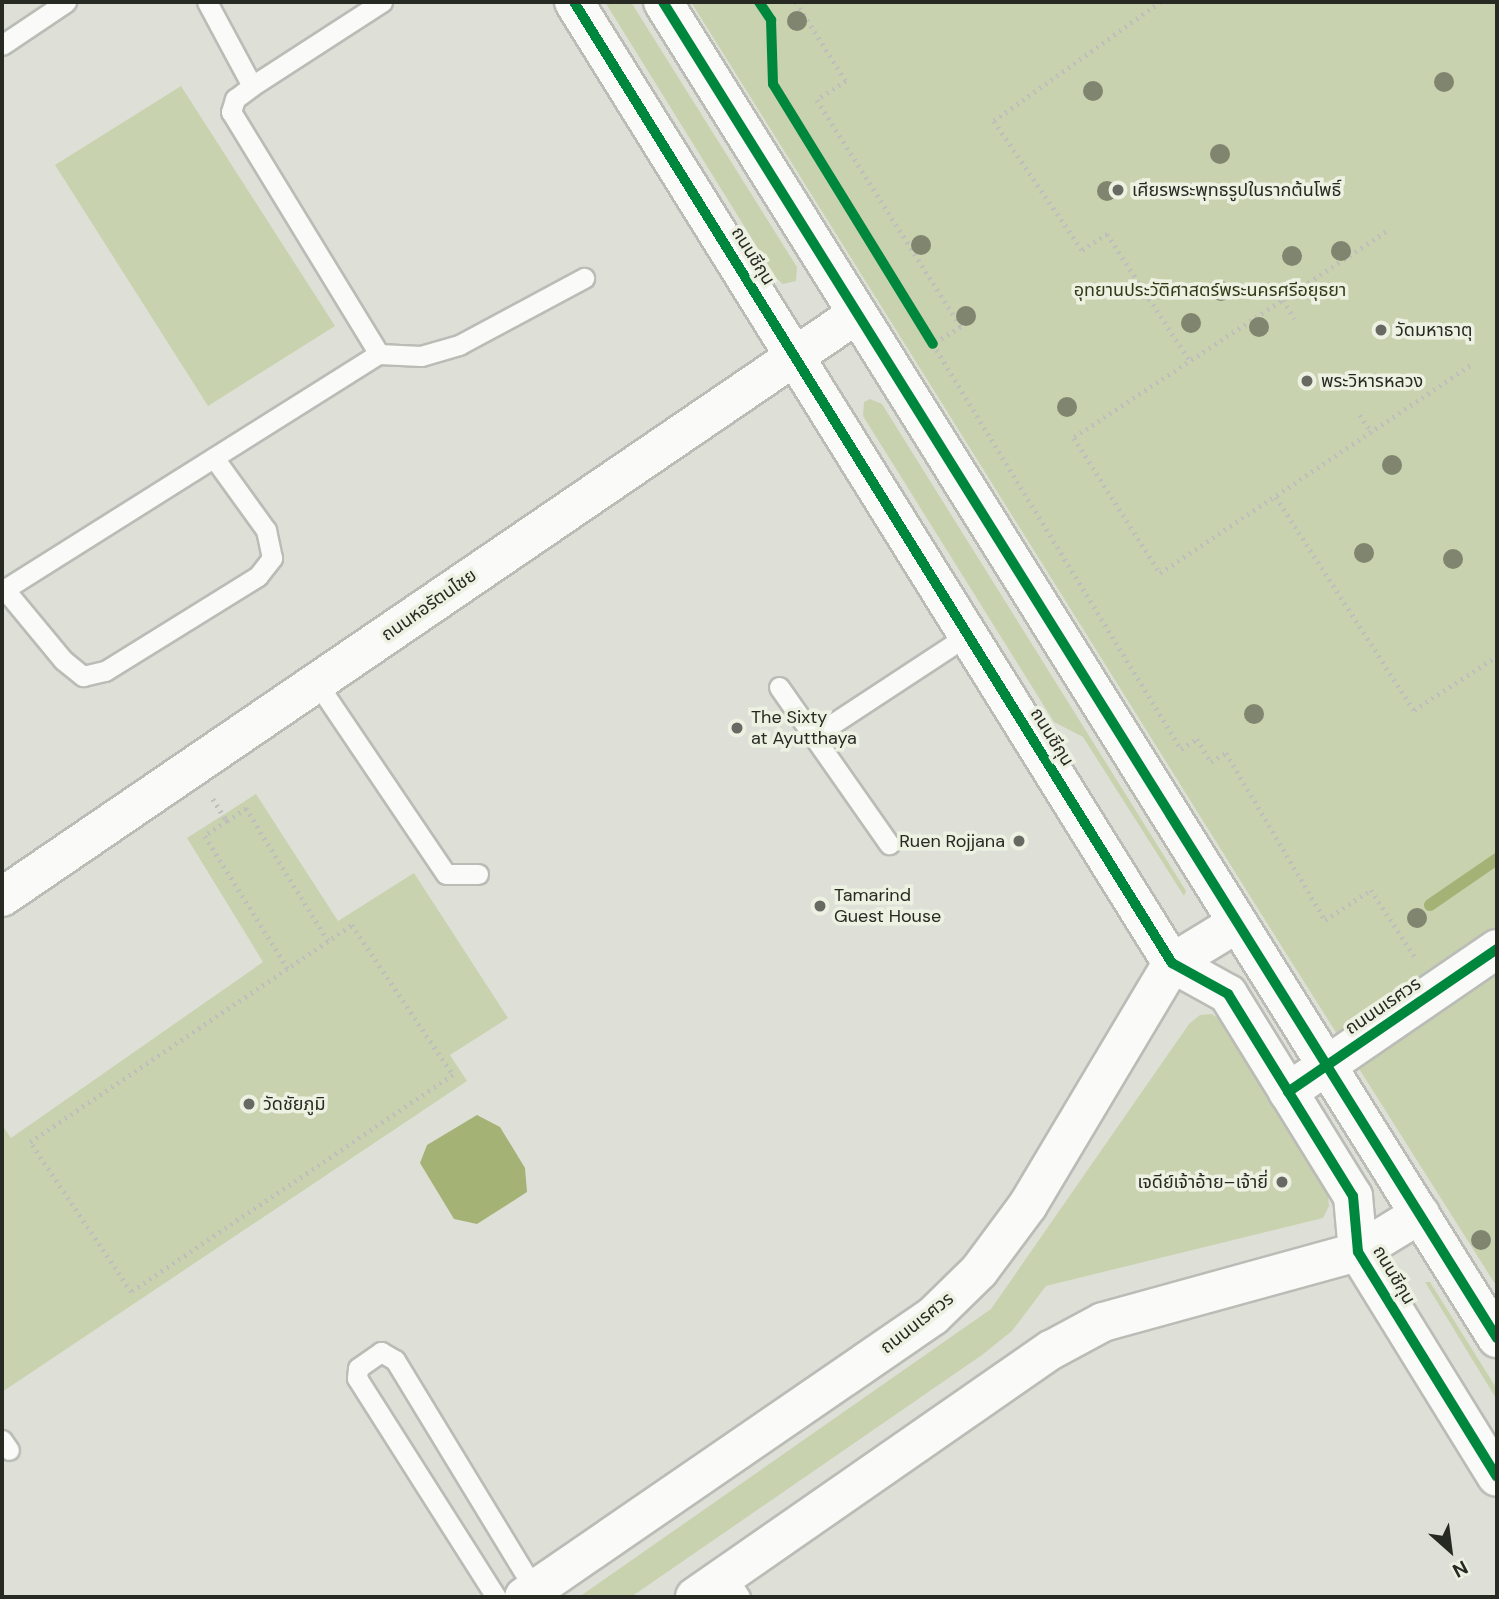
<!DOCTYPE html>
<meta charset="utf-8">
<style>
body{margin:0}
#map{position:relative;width:1499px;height:1599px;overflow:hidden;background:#dee0d8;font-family:"DM Sans","Noto Sans Thai",sans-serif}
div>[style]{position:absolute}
.green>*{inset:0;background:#c9d2af}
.water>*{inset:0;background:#a4b276}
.stream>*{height:12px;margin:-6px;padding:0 6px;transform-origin:6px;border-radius:6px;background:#a4b276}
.path>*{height:4.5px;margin-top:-2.25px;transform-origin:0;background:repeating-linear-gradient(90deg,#bebfbc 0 2px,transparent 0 7px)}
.roads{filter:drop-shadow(2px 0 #babcb6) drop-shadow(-2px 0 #babcb6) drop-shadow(0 2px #babcb6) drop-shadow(0 -2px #babcb6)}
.service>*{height:19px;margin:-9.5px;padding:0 9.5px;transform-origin:9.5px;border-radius:9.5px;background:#fafaf9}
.minor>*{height:38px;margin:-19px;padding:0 19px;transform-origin:19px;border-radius:19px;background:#fafaf9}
.tertiary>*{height:38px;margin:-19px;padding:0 19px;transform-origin:19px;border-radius:19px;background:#fafaf9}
.secondary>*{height:38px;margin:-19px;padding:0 19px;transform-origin:19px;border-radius:19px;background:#fafaf9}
.cycleway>*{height:10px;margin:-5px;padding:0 5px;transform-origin:5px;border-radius:5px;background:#00873e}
.trees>*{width:20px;height:20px;margin:-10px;border-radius:50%;background:#7f856e}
.dots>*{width:19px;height:19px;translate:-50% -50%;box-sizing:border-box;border:4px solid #edf1e2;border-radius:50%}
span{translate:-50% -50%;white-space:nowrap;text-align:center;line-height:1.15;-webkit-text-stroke:7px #edf1e2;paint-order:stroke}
.poi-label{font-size:18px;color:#272923}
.left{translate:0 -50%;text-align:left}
.right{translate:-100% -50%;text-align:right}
.street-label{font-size:18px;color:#272923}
.park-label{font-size:18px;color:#323a17}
.frame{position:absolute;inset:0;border:4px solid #272923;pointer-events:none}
.north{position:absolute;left:1415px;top:1515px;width:70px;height:70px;-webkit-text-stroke:5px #edf1e2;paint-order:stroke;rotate:152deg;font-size:19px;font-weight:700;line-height:28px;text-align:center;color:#272923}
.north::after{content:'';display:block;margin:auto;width:24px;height:32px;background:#272923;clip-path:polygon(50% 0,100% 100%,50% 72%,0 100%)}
</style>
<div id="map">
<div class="green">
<div style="clip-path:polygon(605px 2px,631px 2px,797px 267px,796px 281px,783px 284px,777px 279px)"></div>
<div style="clip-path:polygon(691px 2px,1497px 2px,1497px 1287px,1265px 920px)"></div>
<div style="clip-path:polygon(181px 86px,335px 326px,208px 406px,55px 165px)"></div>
<div style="clip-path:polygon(870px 399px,882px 404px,1186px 891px,1184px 896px,1083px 737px,1054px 722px,863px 416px,864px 402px)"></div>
<div style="clip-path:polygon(256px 794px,338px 921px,414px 873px,508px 1018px,450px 1055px,467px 1081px,2px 1392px,2px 1125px,11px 1138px,263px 962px,187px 838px)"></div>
<div style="clip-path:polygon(1212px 1014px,1222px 1021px,1328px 1196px,1329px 1206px,1323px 1218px,1046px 1286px,1012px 1331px,982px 1355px,631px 1597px,579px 1597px,991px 1309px,1189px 1024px,1200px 1015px)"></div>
<div style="clip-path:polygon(1425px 1282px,1430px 1282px,1497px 1389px,1497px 1400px)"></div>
</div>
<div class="water">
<div style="clip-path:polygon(477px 1115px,500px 1127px,525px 1168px,527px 1192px,477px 1224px,454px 1219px,420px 1163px,427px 1145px)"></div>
</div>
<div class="stream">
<div style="left:1430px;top:905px;width:81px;rotate:-34.5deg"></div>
</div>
<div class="path">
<div style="left:796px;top:2px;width:93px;rotate:57.7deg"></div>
<div style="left:846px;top:81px;width:35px;rotate:147deg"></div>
<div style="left:817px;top:100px;width:269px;rotate:57.6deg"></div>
<div style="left:961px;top:327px;width:33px;rotate:149deg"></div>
<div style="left:933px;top:344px;width:475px;rotate:58.5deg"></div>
<div style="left:1181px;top:749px;width:19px;rotate:-32deg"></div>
<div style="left:1197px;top:739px;width:27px;rotate:59deg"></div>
<div style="left:1211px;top:762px;width:17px;rotate:-31deg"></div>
<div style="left:1226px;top:753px;width:194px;rotate:59.3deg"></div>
<div style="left:1325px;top:920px;width:55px;rotate:-33.1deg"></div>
<div style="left:1371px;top:890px;width:80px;rotate:56.7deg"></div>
<div style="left:1161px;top:2px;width:205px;rotate:144.5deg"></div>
<div style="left:994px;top:121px;width:156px;rotate:55.7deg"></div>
<div style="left:1082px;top:250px;width:30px;rotate:-33deg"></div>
<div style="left:1107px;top:234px;width:152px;rotate:56.8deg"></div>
<div style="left:1386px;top:232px;width:374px;rotate:146.6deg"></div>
<div style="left:1074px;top:438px;width:160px;rotate:57.5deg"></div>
<div style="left:1160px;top:573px;width:378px;rotate:-33.8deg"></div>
<div style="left:1283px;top:300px;width:22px;rotate:58deg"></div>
<div style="left:1360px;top:415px;width:22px;rotate:56deg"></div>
<div style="left:1276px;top:497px;width:254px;rotate:57.1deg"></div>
<div style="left:1414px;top:710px;width:99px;rotate:-33deg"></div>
<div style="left:213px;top:799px;width:26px;rotate:58deg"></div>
<div style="left:227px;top:821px;width:23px;rotate:-34deg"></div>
<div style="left:246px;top:808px;width:156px;rotate:58.3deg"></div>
<div style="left:227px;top:821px;width:27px;rotate:146deg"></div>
<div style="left:205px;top:836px;width:157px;rotate:58deg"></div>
<div style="left:352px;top:925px;width:181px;rotate:56deg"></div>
<div style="left:453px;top:1075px;width:388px;rotate:146deg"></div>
<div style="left:131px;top:1292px;width:181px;rotate:-124deg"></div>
<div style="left:30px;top:1142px;width:388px;rotate:-34deg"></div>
</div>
<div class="roads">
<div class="service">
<div style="left:207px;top:2px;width:95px;rotate:61.8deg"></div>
<div style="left:2px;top:45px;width:77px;rotate:-33.9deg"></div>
<div style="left:379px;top:354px;width:42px;rotate:2.7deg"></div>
<div style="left:421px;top:356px;width:40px;rotate:-16deg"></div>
<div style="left:459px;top:345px;width:142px;rotate:-28.2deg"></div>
<div style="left:2px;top:591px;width:445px;rotate:-32.2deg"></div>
<div style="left:379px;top:354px;width:284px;rotate:-121.4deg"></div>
<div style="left:231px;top:112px;width:14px;rotate:-73deg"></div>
<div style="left:235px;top:99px;width:21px;rotate:-37deg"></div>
<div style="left:252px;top:86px;width:155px;rotate:-32.9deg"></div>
<div style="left:6px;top:591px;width:89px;rotate:50.4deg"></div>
<div style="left:63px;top:660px;width:26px;rotate:39deg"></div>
<div style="left:83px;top:676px;width:23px;rotate:-13deg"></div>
<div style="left:105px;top:671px;width:180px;rotate:-31.8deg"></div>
<div style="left:258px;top:576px;width:23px;rotate:-52deg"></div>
<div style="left:272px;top:558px;width:29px;rotate:-102deg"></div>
<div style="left:266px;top:530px;width:89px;rotate:-125.8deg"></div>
<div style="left:317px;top:683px;width:230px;rotate:56deg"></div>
<div style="left:446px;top:874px;width:32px"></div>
<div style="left:779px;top:687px;width:192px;rotate:55deg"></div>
<div style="left:814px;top:736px;width:184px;rotate:-33.3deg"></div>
<div style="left:2px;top:1440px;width:12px;rotate:55deg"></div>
<div style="left:726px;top:1576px;width:25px;rotate:56deg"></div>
<div style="left:496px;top:1597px;width:259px;rotate:-122.4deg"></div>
<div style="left:357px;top:1378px;width:10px;rotate:-84deg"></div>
<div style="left:358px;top:1368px;width:28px;rotate:-35deg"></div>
<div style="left:381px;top:1352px;width:16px;rotate:30deg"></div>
<div style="left:395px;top:1360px;width:269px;rotate:58.7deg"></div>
</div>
<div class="minor">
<div style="left:2px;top:897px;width:1035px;rotate:-34.29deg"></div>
</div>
<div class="tertiary">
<div style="left:1288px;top:1092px;width:253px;rotate:-34.4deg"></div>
<div style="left:524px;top:1597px;width:496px;rotate:-34.5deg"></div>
<div style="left:933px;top:1316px;width:64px;rotate:-44.4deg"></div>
<div style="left:979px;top:1271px;width:82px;rotate:-53.4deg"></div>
<div style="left:1028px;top:1205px;width:282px;rotate:-59.2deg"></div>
<div style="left:1172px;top:963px;width:75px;rotate:-31.4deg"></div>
<div style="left:695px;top:1597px;width:433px;rotate:-34.8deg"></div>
<div style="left:1051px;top:1350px;width:59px;rotate:-28.3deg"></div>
<div style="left:1103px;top:1322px;width:264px;rotate:-15.4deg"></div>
<div style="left:1358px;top:1252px;width:73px;rotate:-31.5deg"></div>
</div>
<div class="secondary">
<div style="left:574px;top:2px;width:1132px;rotate:58.11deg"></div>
<div style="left:1172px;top:963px;width:64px;rotate:29deg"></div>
<div style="left:1228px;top:994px;width:238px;rotate:58.3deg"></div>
<div style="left:1353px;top:1196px;width:56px;rotate:84.9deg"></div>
<div style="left:1358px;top:1252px;width:264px;rotate:58.3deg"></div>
<div style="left:663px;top:2px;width:1575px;rotate:58.03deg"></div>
</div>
</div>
<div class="cycleway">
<div style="left:574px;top:2px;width:1132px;rotate:58.11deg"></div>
<div style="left:1172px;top:963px;width:64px;rotate:29deg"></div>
<div style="left:1228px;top:994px;width:238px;rotate:58.3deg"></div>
<div style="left:1353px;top:1196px;width:56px;rotate:84.9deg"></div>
<div style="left:1358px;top:1252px;width:264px;rotate:58.3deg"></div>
<div style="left:663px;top:2px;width:1575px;rotate:58.03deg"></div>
<div style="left:759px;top:2px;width:22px;rotate:56deg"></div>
<div style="left:771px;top:20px;width:64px;rotate:88.2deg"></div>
<div style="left:773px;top:84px;width:305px;rotate:58.4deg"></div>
<div style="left:1288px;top:1092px;width:253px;rotate:-34.4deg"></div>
</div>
<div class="trees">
<div style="left:797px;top:21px"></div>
<div style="left:1444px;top:82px"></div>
<div style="left:1093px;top:91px"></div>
<div style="left:1220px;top:154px"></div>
<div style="left:1107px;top:191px"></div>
<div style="left:921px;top:245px"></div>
<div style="left:1341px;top:251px"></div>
<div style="left:1292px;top:256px"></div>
<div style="left:1221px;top:291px"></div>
<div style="left:966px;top:316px"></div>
<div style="left:1191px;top:323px"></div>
<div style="left:1259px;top:327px"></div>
<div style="left:1067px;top:407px"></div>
<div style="left:1392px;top:465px"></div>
<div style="left:1364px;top:553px"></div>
<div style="left:1453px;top:559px"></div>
<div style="left:1254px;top:714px"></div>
<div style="left:1417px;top:918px"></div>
<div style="left:1481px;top:1240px"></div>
</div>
<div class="dots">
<div style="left:1118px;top:190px;background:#676962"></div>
<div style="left:1381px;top:330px;background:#676962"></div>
<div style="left:1307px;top:381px;background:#676962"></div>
<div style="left:737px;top:728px;background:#676962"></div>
<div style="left:1019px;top:841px;background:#676962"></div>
<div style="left:820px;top:906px;background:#676962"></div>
<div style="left:249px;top:1104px;background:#676962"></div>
<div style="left:1282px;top:1182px;background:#676962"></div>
</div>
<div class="poi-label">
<span class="left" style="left:1132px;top:190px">เศียรพระพุทธรูปในรากต้นโพธิ์</span>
<span class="left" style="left:1395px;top:330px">วัดมหาธาตุ</span>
<span class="left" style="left:1321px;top:381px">พระวิหารหลวง</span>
<span class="left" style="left:751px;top:728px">The Sixty<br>at Ayutthaya</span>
<span class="right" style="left:1005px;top:841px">Ruen Rojjana</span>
<span class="left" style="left:834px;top:906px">Tamarind<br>Guest House</span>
<span class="left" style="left:263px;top:1104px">วัดชัยภูมิ</span>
<span class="right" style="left:1268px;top:1182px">เจดีย์เจ้าอ้าย–เจ้ายี่</span>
</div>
<div class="street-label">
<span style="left:753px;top:256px;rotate:58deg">ถนนชีกุน</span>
<span style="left:429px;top:605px;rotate:-35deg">ถนนหอรัตนไชย</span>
<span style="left:1052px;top:737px;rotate:58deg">ถนนชีกุน</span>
<span style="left:1383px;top:1006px;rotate:-34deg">ถนนนเรศวร</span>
<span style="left:1394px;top:1275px;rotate:59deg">ถนนชีกุน</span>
<span style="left:917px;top:1323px;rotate:-38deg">ถนนนเรศวร</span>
</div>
<div class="park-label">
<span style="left:1210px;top:290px">อุทยานประวัติศาสตร์พระนครศรีอยุธยา</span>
</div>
<div class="frame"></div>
<div class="north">N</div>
</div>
